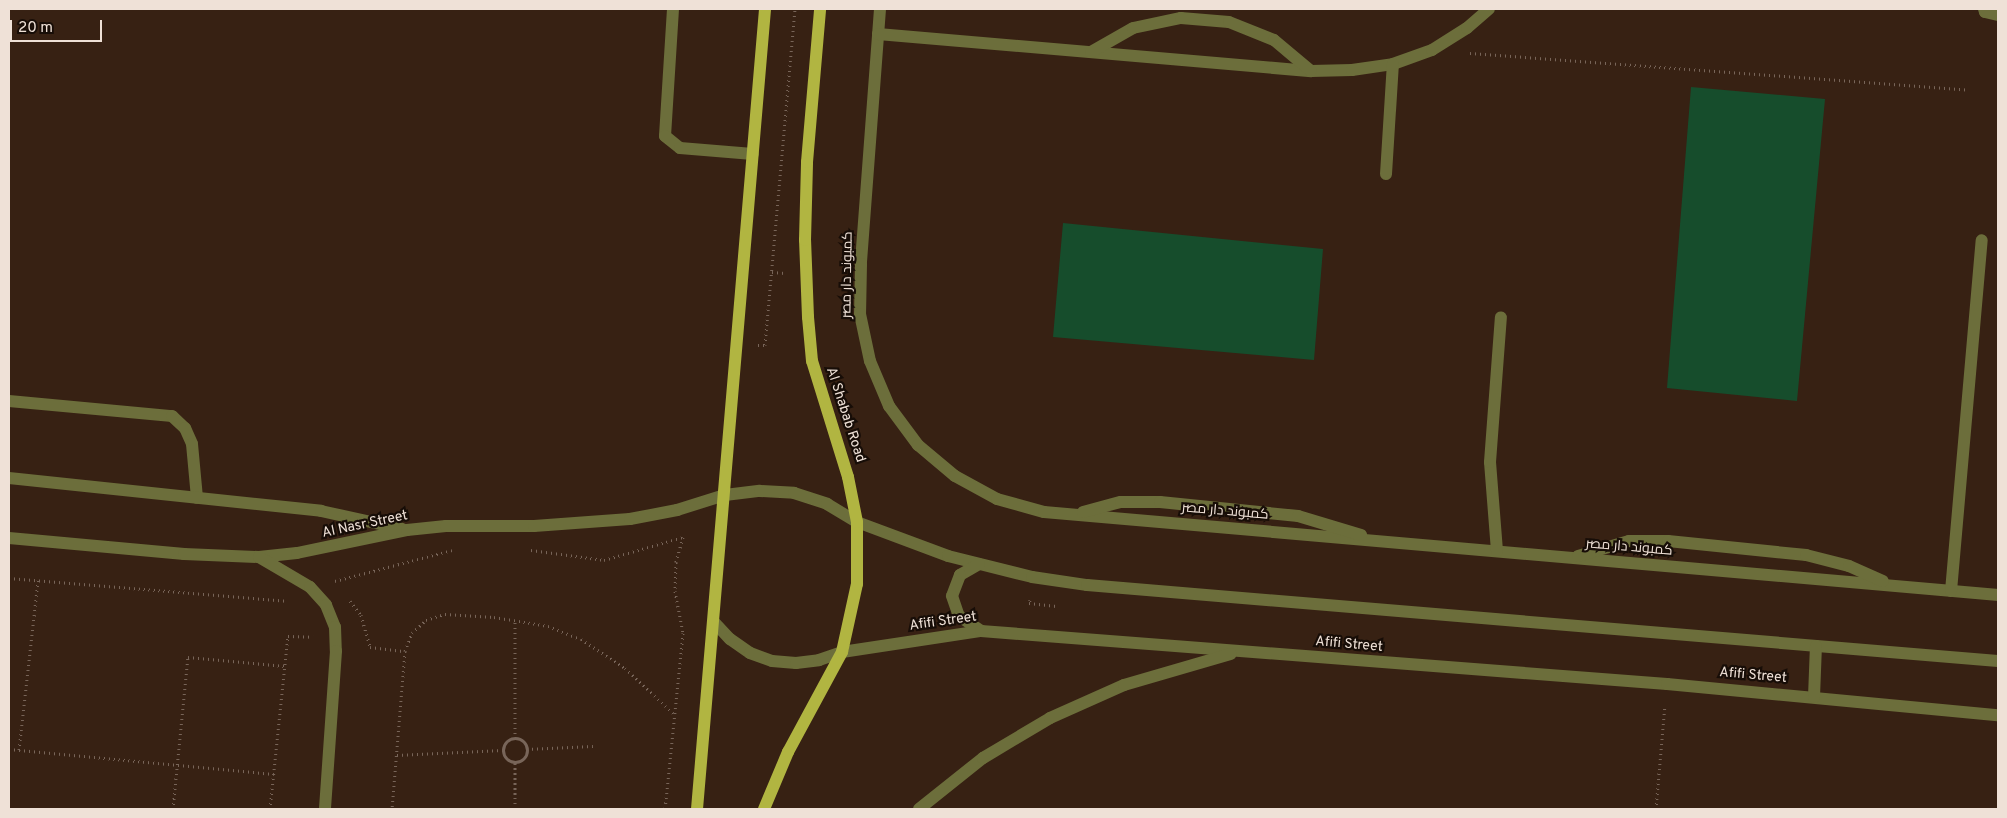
<!DOCTYPE html>
<meta charset="utf-8">
<style>
body{margin:0}
#map{position:relative;width:2007px;height:818px;overflow:hidden;background:#372113;font-family:Overpass,Cairo,sans-serif}
div>[style]{position:absolute}
.green>*{inset:0;background:#164d2c}
.path>*{height:3px;margin-top:-1.5px;transform-origin:0;background:repeating-linear-gradient(90deg,#786559 0 1px,transparent 0 5px)}
.path>.ring{margin:-1.5px;padding:0;box-sizing:content-box;background:none;border:3px solid #786559;border-radius:50%}
.minor>*{height:12px;margin:-6px;padding:0 6px;transform-origin:6px;border-radius:6px;background:#6c6e3b}
.major>*{height:12px;margin:-6px;padding:0 6px;transform-origin:6px;border-radius:6px;background:#b1b541}
span{translate:-50% -50%;white-space:nowrap;text-align:center;line-height:1.15;-webkit-text-stroke:4.5px #170d07;paint-order:stroke}
.street-label{font-size:14px;color:#efe1d7}
.frame{position:absolute;inset:0;border:10px solid #efe1d7;pointer-events:none}
.scale{position:absolute;left:10px;top:20px;width:92px;height:22px;box-sizing:border-box;border:2px solid #efe1d7;border-top:0;padding-left:6px;font-size:15px;line-height:18px;white-space:nowrap;color:#efe1d7;-webkit-text-stroke:4px #170d07;paint-order:stroke}
</style>
<div id="map">
<div class="green">
<div style="clip-path:polygon(1691px 87px,1825px 99px,1797px 401px,1667px 388px)"></div>
<div style="clip-path:polygon(1063px 223px,1323px 249px,1314px 360px,1053px 337px)"></div>
</div>
<div class="path">
<div style="left:1470px;top:53px;width:497px;rotate:4.2deg"></div>
<div style="left:772px;top:272px;width:13px;rotate:4deg"></div>
<div style="left:758px;top:345px;width:7px"></div>
<div style="left:765px;top:345px;width:337px;rotate:-84.9deg"></div>
<div style="left:531px;top:550px;width:74px;rotate:7.8deg"></div>
<div style="left:604px;top:560px;width:82px;rotate:-16.2deg"></div>
<div style="left:683px;top:537px;width:26px;rotate:106deg"></div>
<div style="left:676px;top:562px;width:29px;rotate:92deg"></div>
<div style="left:675px;top:591px;width:43px;rotate:79.2deg"></div>
<div style="left:683px;top:633px;width:177px;rotate:95.8deg"></div>
<div style="left:9px;top:578px;width:278px;rotate:4.7deg"></div>
<div style="left:335px;top:581px;width:121px;rotate:-14.8deg"></div>
<div style="left:1030px;top:600px;width:3px;rotate:108deg"></div>
<div style="left:1029px;top:603px;width:30px;rotate:6deg"></div>
<div style="left:350px;top:601px;width:18px;rotate:52deg"></div>
<div style="left:361px;top:615px;width:33px;rotate:74deg"></div>
<div style="left:370px;top:647px;width:35px;rotate:7deg"></div>
<div style="left:405px;top:651px;width:159px;rotate:94.7deg"></div>
<div style="left:405px;top:651px;width:19px;rotate:-69deg"></div>
<div style="left:412px;top:633px;width:19px;rotate:-43deg"></div>
<div style="left:426px;top:620px;width:20px;rotate:-18deg"></div>
<div style="left:445px;top:614px;width:49px;rotate:3.5deg"></div>
<div style="left:494px;top:617px;width:55px;rotate:9.5deg"></div>
<div style="left:548px;top:626px;width:35px;rotate:22deg"></div>
<div style="left:581px;top:639px;width:53px;rotate:33.4deg"></div>
<div style="left:625px;top:668px;width:69px;rotate:43.2deg"></div>
<div style="left:515px;top:738px;width:117px;rotate:-90deg"></div>
<div class="ring" style="left:503px;top:738px;width:21px;height:21px"></div>
<div style="left:9px;top:749px;width:266px;rotate:5.4deg"></div>
<div style="left:527px;top:749px;width:66px;rotate:-2.6deg"></div>
<div style="left:19px;top:750px;width:171px;rotate:-83.6deg"></div>
<div style="left:397px;top:755px;width:106px;rotate:-2.7deg"></div>
<div style="left:173px;top:809px;width:153px;rotate:-84.4deg"></div>
<div style="left:188px;top:657px;width:97px;rotate:5.3deg"></div>
<div style="left:270px;top:809px;width:174px;rotate:-84.1deg"></div>
<div style="left:288px;top:636px;width:25px;rotate:2deg"></div>
<div style="left:515px;top:809px;width:47px;rotate:-90deg"></div>
<div style="left:1656px;top:809px;width:104px;rotate:-85.1deg"></div>
</div>
<div class="minor">
<div style="left:673px;top:9px;width:127px;rotate:93.6deg"></div>
<div style="left:665px;top:136px;width:19px;rotate:39deg"></div>
<div style="left:680px;top:148px;width:73px;rotate:4.7deg"></div>
<div style="left:880px;top:9px;width:256px;rotate:94.3deg"></div>
<div style="left:861px;top:264px;width:50px;rotate:91.1deg"></div>
<div style="left:860px;top:314px;width:48px;rotate:78deg"></div>
<div style="left:870px;top:361px;width:49px;rotate:67.1deg"></div>
<div style="left:889px;top:406px;width:49px;rotate:53.4deg"></div>
<div style="left:918px;top:445px;width:48px;rotate:40deg"></div>
<div style="left:955px;top:476px;width:48px;rotate:28.7deg"></div>
<div style="left:997px;top:499px;width:49px;rotate:15.5deg"></div>
<div style="left:1044px;top:512px;width:958px;rotate:4.97deg"></div>
<div style="left:1984px;top:9px;width:3px;rotate:72deg"></div>
<div style="left:1985px;top:12px;width:13px;rotate:13deg"></div>
<div style="left:878px;top:34px;width:435px;rotate:4.9deg"></div>
<div style="left:1311px;top:71px;width:41px;rotate:-1.4deg"></div>
<div style="left:1352px;top:70px;width:41px;rotate:-8.3deg"></div>
<div style="left:1393px;top:64px;width:41px;rotate:-19.7deg"></div>
<div style="left:1432px;top:50px;width:41px;rotate:-32.2deg"></div>
<div style="left:1467px;top:28px;width:29px;rotate:-41deg"></div>
<div style="left:1091px;top:52px;width:48px;rotate:-29.7deg"></div>
<div style="left:1133px;top:28px;width:49px;rotate:-11.8deg"></div>
<div style="left:1181px;top:18px;width:48px;rotate:4.8deg"></div>
<div style="left:1229px;top:22px;width:48px;rotate:21.8deg"></div>
<div style="left:1274px;top:40px;width:48px;rotate:40deg"></div>
<div style="left:1386px;top:174px;width:110px;rotate:-86.4deg"></div>
<div style="left:9px;top:401px;width:164px;rotate:5.3deg"></div>
<div style="left:172px;top:416px;width:18px;rotate:43deg"></div>
<div style="left:185px;top:428px;width:17px;rotate:66deg"></div>
<div style="left:192px;top:444px;width:54px;rotate:84.7deg"></div>
<div style="left:9px;top:478px;width:314px;rotate:6deg"></div>
<div style="left:321px;top:511px;width:83px;rotate:12.5deg"></div>
<div style="left:1083px;top:512px;width:39px;rotate:-15deg"></div>
<div style="left:1121px;top:502px;width:39px"></div>
<div style="left:1160px;top:502px;width:139px;rotate:5.8deg"></div>
<div style="left:1298px;top:516px;width:66px;rotate:16.8deg"></div>
<div style="left:9px;top:538px;width:176px;rotate:5.2deg"></div>
<div style="left:184px;top:554px;width:75px;rotate:2.3deg"></div>
<div style="left:259px;top:557px;width:38px;rotate:-6deg"></div>
<div style="left:297px;top:553px;width:112px;rotate:-11.8deg"></div>
<div style="left:407px;top:530px;width:39px;rotate:-6deg"></div>
<div style="left:446px;top:526px;width:88px"></div>
<div style="left:534px;top:526px;width:96px;rotate:-4.2deg"></div>
<div style="left:630px;top:519px;width:48px;rotate:-10.8deg"></div>
<div style="left:677px;top:510px;width:50px;rotate:-17.4deg"></div>
<div style="left:725px;top:495px;width:35px;rotate:-7deg"></div>
<div style="left:760px;top:491px;width:34px;rotate:3deg"></div>
<div style="left:794px;top:493px;width:35px;rotate:18deg"></div>
<div style="left:827px;top:504px;width:35px;rotate:31deg"></div>
<div style="left:857px;top:522px;width:97px;rotate:20.5deg"></div>
<div style="left:948px;top:556px;width:87px;rotate:14deg"></div>
<div style="left:1032px;top:577px;width:56px;rotate:8.3deg"></div>
<div style="left:1087px;top:585px;width:914px;rotate:4.77deg"></div>
<div style="left:1497px;top:551px;width:89px;rotate:-94.5deg"></div>
<div style="left:1490px;top:462px;width:145px;rotate:-85.7deg"></div>
<div style="left:1578px;top:556px;width:53px;rotate:-16.4deg"></div>
<div style="left:1629px;top:541px;width:39px"></div>
<div style="left:1668px;top:541px;width:139px;rotate:5.8deg"></div>
<div style="left:1806px;top:555px;width:44px;rotate:14.3deg"></div>
<div style="left:1849px;top:566px;width:37px;rotate:24deg"></div>
<div style="left:259px;top:557px;width:59px;rotate:30.5deg"></div>
<div style="left:310px;top:587px;width:24px;rotate:48deg"></div>
<div style="left:326px;top:605px;width:24px;rotate:68deg"></div>
<div style="left:335px;top:627px;width:24px;rotate:88deg"></div>
<div style="left:336px;top:651px;width:158px;rotate:94deg"></div>
<div style="left:979px;top:564px;width:22px;rotate:150deg"></div>
<div style="left:960px;top:575px;width:22px;rotate:111deg"></div>
<div style="left:952px;top:596px;width:21px;rotate:71deg"></div>
<div style="left:959px;top:616px;width:25px;rotate:34deg"></div>
<div style="left:1951px;top:591px;width:352px;rotate:-85deg"></div>
<div style="left:714px;top:622px;width:23px;rotate:47deg"></div>
<div style="left:730px;top:639px;width:24px;rotate:35deg"></div>
<div style="left:750px;top:653px;width:23px;rotate:20deg"></div>
<div style="left:772px;top:661px;width:24px;rotate:5deg"></div>
<div style="left:796px;top:663px;width:23px;rotate:-7deg"></div>
<div style="left:819px;top:660px;width:24px;rotate:-19deg"></div>
<div style="left:842px;top:652px;width:141px;rotate:-8.6deg"></div>
<div style="left:981px;top:631px;width:688px;rotate:4.42deg"></div>
<div style="left:1667px;top:684px;width:332px;rotate:5.4deg"></div>
<div style="left:1814px;top:697px;width:51px;rotate:-87.8deg"></div>
<div style="left:919px;top:809px;width:82px;rotate:-38.6deg"></div>
<div style="left:983px;top:758px;width:78px;rotate:-30.8deg"></div>
<div style="left:1050px;top:718px;width:81px;rotate:-24deg"></div>
<div style="left:1124px;top:685px;width:111px;rotate:-16.2deg"></div>
</div>
<div class="major">
<div style="left:697px;top:809px;width:803px;rotate:-85.14deg"></div>
<div style="left:764px;top:809px;width:62px;rotate:-67.2deg"></div>
<div style="left:788px;top:752px;width:114px;rotate:-61.6deg"></div>
<div style="left:842px;top:652px;width:70px;rotate:-77.6deg"></div>
<div style="left:857px;top:584px;width:62px;rotate:-90deg"></div>
<div style="left:857px;top:522px;width:46px;rotate:-101.3deg"></div>
<div style="left:848px;top:477px;width:121px;rotate:-107.2deg"></div>
<div style="left:812px;top:361px;width:44px;rotate:-95.2deg"></div>
<div style="left:808px;top:317px;width:77px;rotate:-92.2deg"></div>
<div style="left:805px;top:240px;width:78px;rotate:-88.5deg"></div>
<div style="left:807px;top:162px;width:154px;rotate:-85.1deg"></div>
</div>
<div class="street-label">
<span style="left:848px;top:275px;rotate:-89deg">كمبوند دار مصر</span>
<span style="left:845px;top:415px;rotate:72deg">Al Shabab Road</span>
<span style="left:1225px;top:512px;rotate:5deg">كمبوند دار مصر</span>
<span style="left:365px;top:525px;rotate:-12deg">Al Nasr Street</span>
<span style="left:1629px;top:548px;rotate:5deg">كمبوند دار مصر</span>
<span style="left:943px;top:622px;rotate:-8deg">Afifi Street</span>
<span style="left:1349px;top:645px;rotate:5deg">Afifi Street</span>
<span style="left:1753px;top:676px;rotate:5deg">Afifi Street</span>
</div>
<div class="frame"></div>
<div class="scale">20 m</div>
</div>
